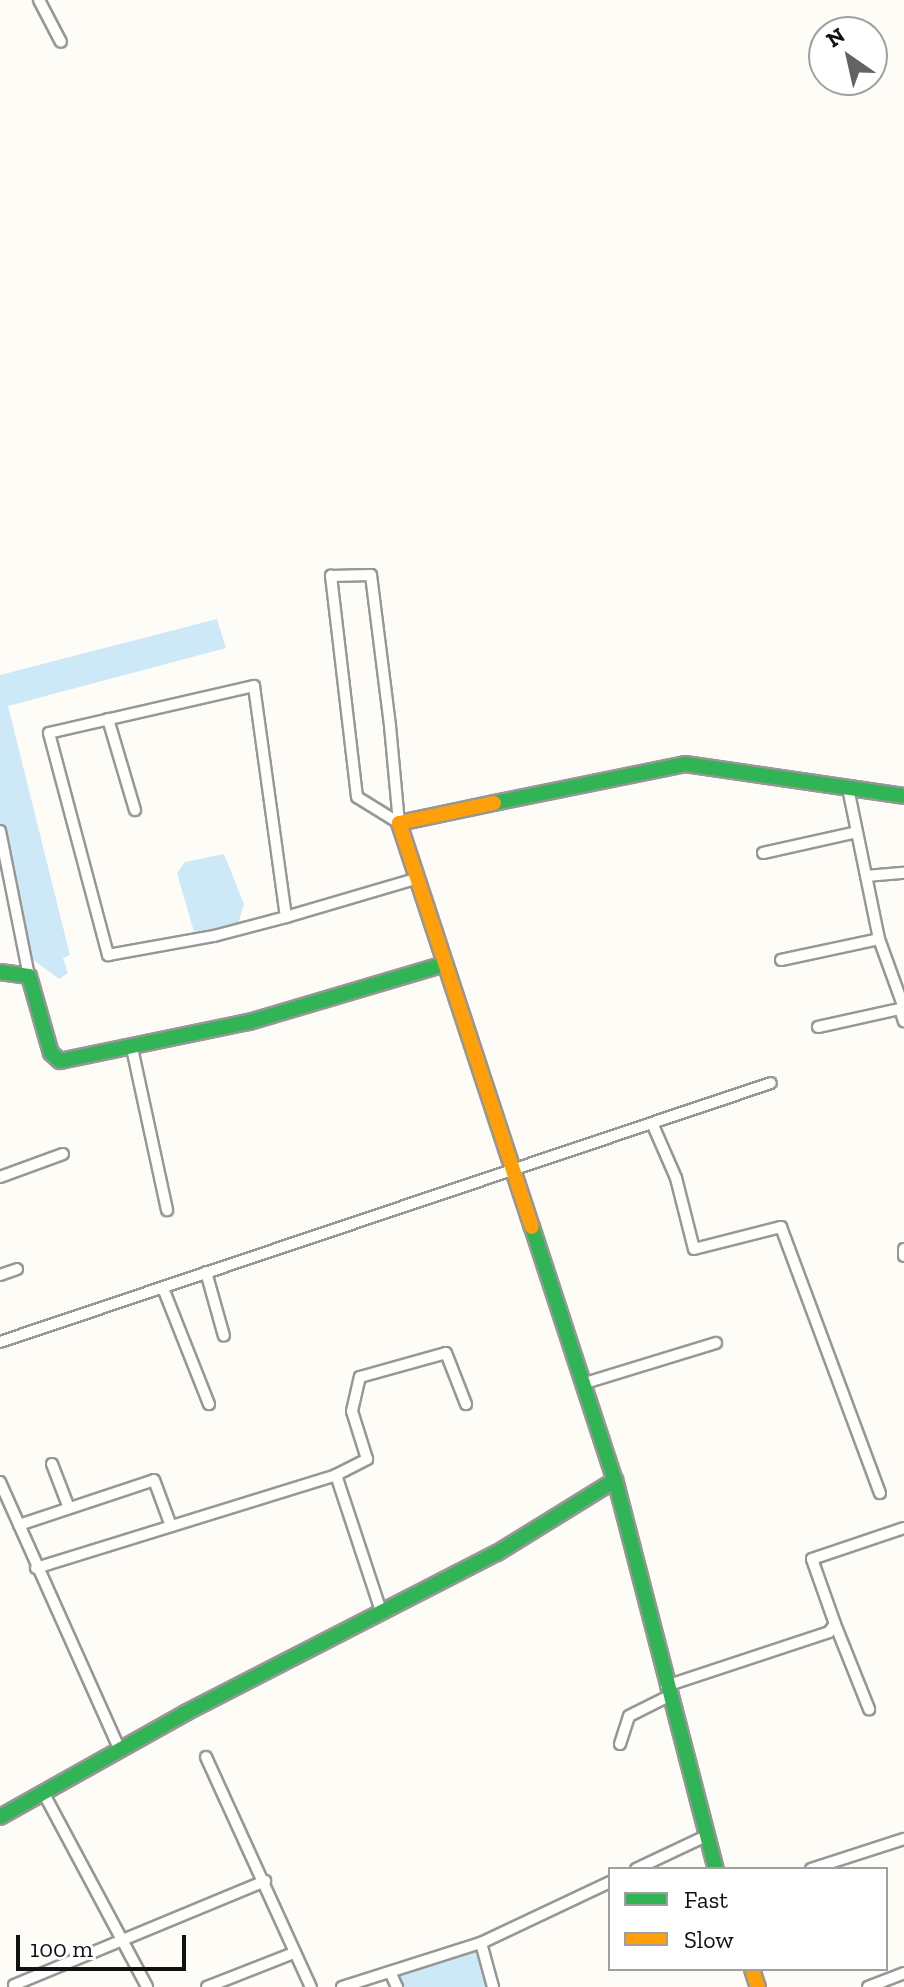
<!DOCTYPE html>
<style>
body{margin:0}
#map{position:relative;width:904px;height:1987px;overflow:hidden;background:#fdfcf7;font-family:"Zilla Slab",serif}
div>[style]{position:absolute}
.water>*{inset:0;background:#cde8f7}
.roads{filter:drop-shadow(2px 0 #979795) drop-shadow(-2px 0 #979795) drop-shadow(0 2px #979795) drop-shadow(0 -2px #979795)}
.street>*{height:10px;margin:-5px;padding:0 5px;transform-origin:5px;border-radius:5px;background:#fffffe}
.fast>*{height:14px;margin:-7px;padding:0 7px;transform-origin:7px;border-radius:7px;background:#30b455}
.slow>*{height:14px;margin:-7px;padding:0 7px;transform-origin:7px;border-radius:7px;background:#ff9f0a}
span{translate:-50% -50%;white-space:nowrap;text-align:center;line-height:1.15;-webkit-text-stroke:8px #fff;paint-order:stroke}
.legend{position:absolute;left:608px;top:1867px;width:280px;height:104px;box-sizing:border-box;background:#fff;border:2px solid #a0a0a0;margin:0;padding:10px 14px;list-style:none;font-size:24px;color:#111}
.legend li{display:flex;align-items:center;gap:16px;height:40px}
.legend b{width:40px;border:2px solid #a0a0a0}
.north{position:absolute;left:808px;top:16px;width:80px;height:80px;box-sizing:border-box;background:#fff;border:2px solid #a0a0a0;border-radius:50%;rotate:326deg;font-size:22px;font-weight:700;line-height:32px;text-align:center;color:#111}
.north::after{content:'';display:block;margin:auto;width:28px;height:36px;background:#646362;clip-path:polygon(50% 0,100% 100%,50% 72%,0 100%)}
.scale{position:absolute;left:16px;top:1935px;width:170px;height:36px;box-sizing:border-box;border:4px solid #111;border-top:0;padding-left:10px;font-size:24px;line-height:28px;white-space:nowrap;color:#111;-webkit-text-stroke:6px #fff;paint-order:stroke}
</style>
<div id="map">
<div class="water">
<div style="clip-path:polygon(217px 619px,226px 648px,8px 706px,70px 955px,63px 958px,68px 973px,59px 979px,31px 958px,0 827px,0 675px)"></div>
<div style="clip-path:polygon(224px 854px,244px 904px,238px 924px,194px 932px,177px 873px,185px 862px)"></div>
<div style="clip-path:polygon(476px 1946px,487px 1987px,397px 1987px,392px 1971px)"></div>
</div>
<div class="roads">
<div class="street">
<div style="left:39px;top:0;width:47px;rotate:62.4deg"></div>
<div style="left:371px;top:575px;width:152px;rotate:82.8deg"></div>
<div style="left:390px;top:726px;width:97px;rotate:84.7deg"></div>
<div style="left:399px;top:823px;width:49px;rotate:-148.2deg"></div>
<div style="left:357px;top:797px;width:223px;rotate:-96.7deg"></div>
<div style="left:331px;top:576px;width:40px;rotate:-1.4deg"></div>
<div style="left:108px;top:719px;width:95px;rotate:73.5deg"></div>
<div style="left:848px;top:788px;width:154px;rotate:78.4deg"></div>
<div style="left:879px;top:939px;width:73px;rotate:70.1deg"></div>
<div style="left:0;top:831px;width:148px;rotate:78.7deg"></div>
<div style="left:763px;top:853px;width:96px;rotate:-12.6deg"></div>
<div style="left:866px;top:876px;width:38px;rotate:-5deg"></div>
<div style="left:286px;top:917px;width:233px;rotate:-97.9deg"></div>
<div style="left:254px;top:686px;width:210px;rotate:167.1deg"></div>
<div style="left:49px;top:733px;width:230px;rotate:75.1deg"></div>
<div style="left:108px;top:955px;width:108px;rotate:-10.2deg"></div>
<div style="left:214px;top:936px;width:74px;rotate:-14.8deg"></div>
<div style="left:286px;top:917px;width:134px;rotate:-16.4deg"></div>
<div style="left:781px;top:960px;width:100px;rotate:-12.1deg"></div>
<div style="left:818px;top:1027px;width:84px;rotate:-12.4deg"></div>
<div style="left:900px;top:1009px;width:13px;rotate:72deg"></div>
<div style="left:132px;top:1048px;width:166px;rotate:77.8deg"></div>
<div style="left:652px;top:1123px;width:60px;rotate:66.4deg"></div>
<div style="left:676px;top:1178px;width:73px;rotate:75.8deg"></div>
<div style="left:694px;top:1249px;width:90px;rotate:-14.2deg"></div>
<div style="left:781px;top:1227px;width:284px;rotate:69.6deg"></div>
<div style="left:0;top:1177px;width:67px;rotate:-20.1deg"></div>
<div style="left:904px;top:1249px;width:7px;rotate:90deg"></div>
<div style="left:206px;top:1272px;width:66px;rotate:74.3deg"></div>
<div style="left:0;top:1275px;width:18px;rotate:-19deg"></div>
<div style="left:163px;top:1288px;width:125px;rotate:68.4deg"></div>
<div style="left:0;top:1342px;width:813px;rotate:-18.57deg"></div>
<div style="left:585px;top:1383px;width:137px;rotate:-17deg"></div>
<div style="left:52px;top:1464px;width:47px;rotate:68.9deg"></div>
<div style="left:336px;top:1475px;width:35px;rotate:-27deg"></div>
<div style="left:367px;top:1459px;width:50px;rotate:-107.4deg"></div>
<div style="left:352px;top:1411px;width:35px;rotate:-77deg"></div>
<div style="left:360px;top:1377px;width:89px;rotate:-15.6deg"></div>
<div style="left:446px;top:1353px;width:55px;rotate:68.6deg"></div>
<div style="left:0;top:1482px;width:291px;rotate:65.9deg"></div>
<div style="left:19px;top:1525px;width:142px;rotate:-18.4deg"></div>
<div style="left:154px;top:1480px;width:49px;rotate:69.7deg"></div>
<div style="left:36px;top:1568px;width:314px;rotate:-17.2deg"></div>
<div style="left:336px;top:1475px;width:143px;rotate:71.7deg"></div>
<div style="left:835px;top:1624px;width:92px;rotate:68.2deg"></div>
<div style="left:666px;top:1686px;width:172px;rotate:-18.3deg"></div>
<div style="left:829px;top:1632px;width:10px;rotate:-53deg"></div>
<div style="left:835px;top:1624px;width:69px;rotate:-109.5deg"></div>
<div style="left:812px;top:1559px;width:97px;rotate:-18.6deg"></div>
<div style="left:620px;top:1744px;width:29px;rotate:-72deg"></div>
<div style="left:629px;top:1716px;width:45px;rotate:-26.6deg"></div>
<div style="left:206px;top:1757px;width:253px;rotate:65.5deg"></div>
<div style="left:43px;top:1792px;width:221px;rotate:61.9deg"></div>
<div style="left:636px;top:1869px;width:75px;rotate:-25.2deg"></div>
<div style="left:811px;top:1869px;width:98px;rotate:-17.9deg"></div>
<div style="left:481px;top:1943px;width:46px;rotate:74.7deg"></div>
<div style="left:390px;top:1972px;width:17px;rotate:65deg"></div>
<div style="left:14px;top:1985px;width:272px;rotate:-22.5deg"></div>
<div style="left:207px;top:1987px;width:90px;rotate:-21.4deg"></div>
<div style="left:342px;top:1987px;width:146px;rotate:-17.6deg"></div>
<div style="left:481px;top:1943px;width:143px;rotate:-25.3deg"></div>
<div style="left:868px;top:1987px;width:39px;rotate:-21deg"></div>
</div>
<div class="fast">
<div style="left:494px;top:803px;width:195px;rotate:-11.5deg"></div>
<div style="left:685px;top:764px;width:221px;rotate:8.3deg"></div>
<div style="left:0;top:972px;width:29px;rotate:8deg"></div>
<div style="left:29px;top:976px;width:80px;rotate:74.1deg"></div>
<div style="left:51px;top:1053px;width:12px;rotate:42deg"></div>
<div style="left:60px;top:1061px;width:193px;rotate:-11.7deg"></div>
<div style="left:249px;top:1022px;width:200px;rotate:-16.5deg"></div>
<div style="left:532px;top:1227px;width:274px;rotate:71.9deg"></div>
<div style="left:617px;top:1487px;width:395px;rotate:75.5deg"></div>
<div style="left:0;top:1817px;width:214px;rotate:-29.3deg"></div>
<div style="left:187px;top:1712px;width:348px;rotate:-27.2deg"></div>
<div style="left:497px;top:1553px;width:139px;rotate:-31.7deg"></div>
</div>
<div class="slow">
<div style="left:494px;top:803px;width:97px;rotate:168.1deg"></div>
<div style="left:399px;top:823px;width:425px;rotate:71.8deg"></div>
<div style="left:752px;top:1969px;width:19px;rotate:72deg"></div>
</div>
</div>
<ul class="legend">
<li><b style="height:10px;background:#30b455"></b>Fast</li>
<li><b style="height:10px;background:#ff9f0a"></b>Slow</li>
</ul>
<div class="north">N</div>
<div class="scale">100 m</div>
</div>
